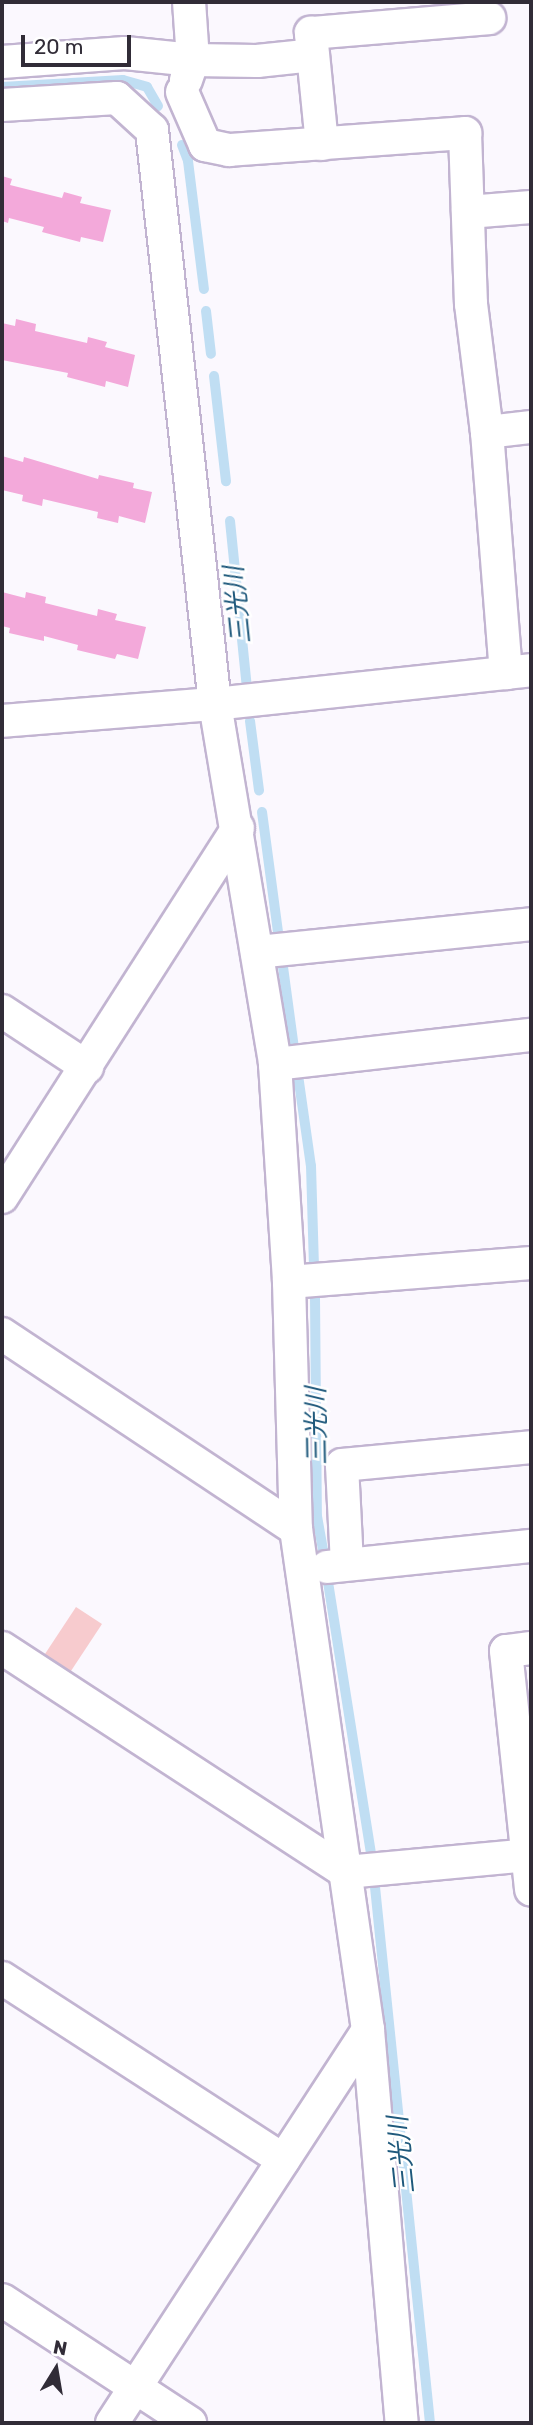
<!DOCTYPE html>
<meta charset="utf-8">
<style>
body{margin:0}
#map{position:relative;width:533px;height:2425px;overflow:hidden;background:#fbf8fe;font-family:Rubik,"Noto Sans JP",sans-serif}
div>[style]{position:absolute}
.green>*{inset:0;background:#f7cbce}
.stream>*{height:10px;margin:-5px;padding:0 5px;transform-origin:5px;border-radius:5px;background:#c0def3}
.building>*{inset:0;background:#f3a9da}
.roads{filter:drop-shadow(2px 0 #c2b4d1) drop-shadow(-2px 0 #c2b4d1) drop-shadow(0 2px #c2b4d1) drop-shadow(0 -2px #c2b4d1)}
.street>*{height:32px;margin:-16px;padding:0 16px;transform-origin:16px;border-radius:16px;background:#fff}
span{translate:-50% -50%;white-space:nowrap;text-align:center;line-height:1.15;-webkit-text-stroke:5px #fff;paint-order:stroke}
.water-label{font-size:26px;color:#1f597c;font-style:italic}
.frame{position:absolute;inset:0;border:4px solid #312c37;pointer-events:none}
.north{position:absolute;left:21px;top:2334px;width:70px;height:70px;-webkit-text-stroke:5px #fff;paint-order:stroke;rotate:11deg;font-size:19px;font-weight:700;line-height:28px;text-align:center;color:#312c37}
.north::after{content:'';display:block;margin:auto;width:24px;height:32px;background:#312c37;clip-path:polygon(50% 0,100% 100%,50% 72%,0 100%)}
.scale{position:absolute;left:21px;top:35px;width:110px;height:32px;box-sizing:border-box;border:4px solid #312c37;border-top:0;padding-left:9px;font-size:21px;line-height:24px;white-space:nowrap;color:#312c37;-webkit-text-stroke:5px #fff;paint-order:stroke}
</style>
<div id="map">
<div class="green">
<div style="clip-path:polygon(76px 1607px,102px 1624px,67px 1677px,41px 1660px)"></div>
</div>
<div class="stream">
<div style="left:2px;top:87px;width:121px;rotate:-3.3deg"></div>
<div style="left:123px;top:80px;width:25px;rotate:16deg"></div>
<div style="left:147px;top:87px;width:22px;rotate:60deg"></div>
<div style="left:182px;top:145px;width:17px;rotate:69deg"></div>
<div style="left:188px;top:161px;width:129px;rotate:82.9deg"></div>
<div style="left:206px;top:311px;width:43px;rotate:83.4deg"></div>
<div style="left:214px;top:376px;width:106px;rotate:83.5deg"></div>
<div style="left:230px;top:521px;width:169px;rotate:84.2deg"></div>
<div style="left:250px;top:721px;width:70px;rotate:82.6deg"></div>
<div style="left:262px;top:812px;width:128px;rotate:82.4deg"></div>
<div style="left:283px;top:967px;width:82px;rotate:82.3deg"></div>
<div style="left:298px;top:1075px;width:92px;rotate:81.9deg"></div>
<div style="left:311px;top:1166px;width:104px;rotate:88.3deg"></div>
<div style="left:315px;top:1297px;width:219px;rotate:89.5deg"></div>
<div style="left:317px;top:1516px;width:39px;rotate:80deg"></div>
<div style="left:328px;top:1582px;width:281px;rotate:81deg"></div>
<div style="left:375px;top:1887px;width:539px;rotate:84.14deg"></div>
</div>
<div class="building">
<div style="clip-path:polygon(2px 176px,12px 179px,10px 185px,62px 198px,64px 192px,82px 197px,80px 203px,111px 210px,103px 242px,81px 237px,80px 242px,42px 232px,44px 227px,9px 218px,8px 223px,2px 221px)"></div>
<div style="clip-path:polygon(16px 319px,36px 324px,35px 331px,87px 343px,88px 337px,107px 342px,105px 347px,135px 355px,128px 387px,106px 381px,105px 387px,67px 377px,68px 373px,2px 360px,2px 323px,15px 326px)"></div>
<div style="clip-path:polygon(2px 456px,23px 462px,24px 457px,98px 479px,99px 475px,134px 483px,133px 488px,152px 492px,145px 523px,119px 516px,118px 523px,97px 518px,98px 512px,43px 499px,42px 506px,22px 501px,23px 495px,2px 490px)"></div>
<div style="clip-path:polygon(2px 592px,25px 598px,26px 592px,46px 597px,45px 603px,97px 616px,98px 609px,117px 614px,115px 620px,146px 627px,138px 659px,117px 654px,115px 659px,77px 650px,78px 645px,44px 636px,44px 641px,9px 633px,10px 628px,2px 626px)"></div>
</div>
<div class="roads">
<div class="street">
<div style="left:2px;top:62px;width:123px;rotate:-4.2deg"></div>
<div style="left:125px;top:53px;width:68px;rotate:5.9deg"></div>
<div style="left:193px;top:60px;width:64px;rotate:0.9deg"></div>
<div style="left:257px;top:61px;width:56px;rotate:-6.1deg"></div>
<div style="left:186px;top:80px;width:21px;rotate:-71deg"></div>
<div style="left:193px;top:60px;width:58px;rotate:-93.9deg"></div>
<div style="left:182px;top:92px;width:58px;rotate:66.5deg"></div>
<div style="left:205px;top:145px;width:25px;rotate:12deg"></div>
<div style="left:229px;top:150px;width:237px;rotate:-4.1deg"></div>
<div style="left:465px;top:133px;width:171px;rotate:88deg"></div>
<div style="left:471px;top:304px;width:129px;rotate:82.9deg"></div>
<div style="left:487px;top:432px;width:242px;rotate:85.5deg"></div>
<div style="left:2px;top:105px;width:115px;rotate:-3.5deg"></div>
<div style="left:117px;top:98px;width:47px;rotate:42.4deg"></div>
<div style="left:152px;top:130px;width:577px;rotate:83.74deg"></div>
<div style="left:215px;top:704px;width:365px;rotate:80.5deg"></div>
<div style="left:275px;top:1064px;width:218px;rotate:86.3deg"></div>
<div style="left:289px;top:1282px;width:247px;rotate:88.4deg"></div>
<div style="left:296px;top:1529px;width:506px;rotate:81.82deg"></div>
<div style="left:368px;top:2030px;width:394px;rotate:85.1deg"></div>
<div style="left:322px;top:144px;width:112px;rotate:-95.7deg"></div>
<div style="left:311px;top:33px;width:179px;rotate:-4.8deg"></div>
<div style="left:468px;top:212px;width:63px;rotate:-4.5deg"></div>
<div style="left:487px;top:432px;width:44px;rotate:-6.5deg"></div>
<div style="left:2px;top:721px;width:214px;rotate:-4.6deg"></div>
<div style="left:215px;top:704px;width:318px;rotate:-6.1deg"></div>
<div style="left:257px;top:952px;width:275px;rotate:-5.8deg"></div>
<div style="left:2px;top:1011px;width:102px;rotate:33.4deg"></div>
<div style="left:275px;top:1064px;width:258px;rotate:-6.5deg"></div>
<div style="left:2px;top:1197px;width:438px;rotate:-57.4deg"></div>
<div style="left:289px;top:1282px;width:243px;rotate:-4.5deg"></div>
<div style="left:2px;top:1334px;width:353px;rotate:33.6deg"></div>
<div style="left:347px;top:1564px;width:99px;rotate:-92.9deg"></div>
<div style="left:342px;top:1465px;width:190px;rotate:-5.4deg"></div>
<div style="left:327px;top:1567px;width:205px;rotate:-5.9deg"></div>
<div style="left:2px;top:1648px;width:411px;rotate:33.1deg"></div>
<div style="left:346px;top:1872px;width:183px;rotate:-5.3deg"></div>
<div style="left:531px;top:1648px;width:25px;rotate:173deg"></div>
<div style="left:506px;top:1651px;width:240px;rotate:84deg"></div>
<div style="left:2px;top:1978px;width:335px;rotate:32.9deg"></div>
<div style="left:2px;top:2300px;width:225px;rotate:33.2deg"></div>
<div style="left:112px;top:2423px;width:469px;rotate:-56.9deg"></div>
</div>
</div>
<div class="water-label">
<span style="left:238px;top:605px;rotate:-96deg">三光川</span>
<span style="left:317px;top:1426px;rotate:-91deg">三光川</span>
<span style="left:402px;top:2155px;rotate:-96deg">三光川</span>
</div>
<div class="frame"></div>
<div class="north">N</div>
<div class="scale">20 m</div>
</div>
